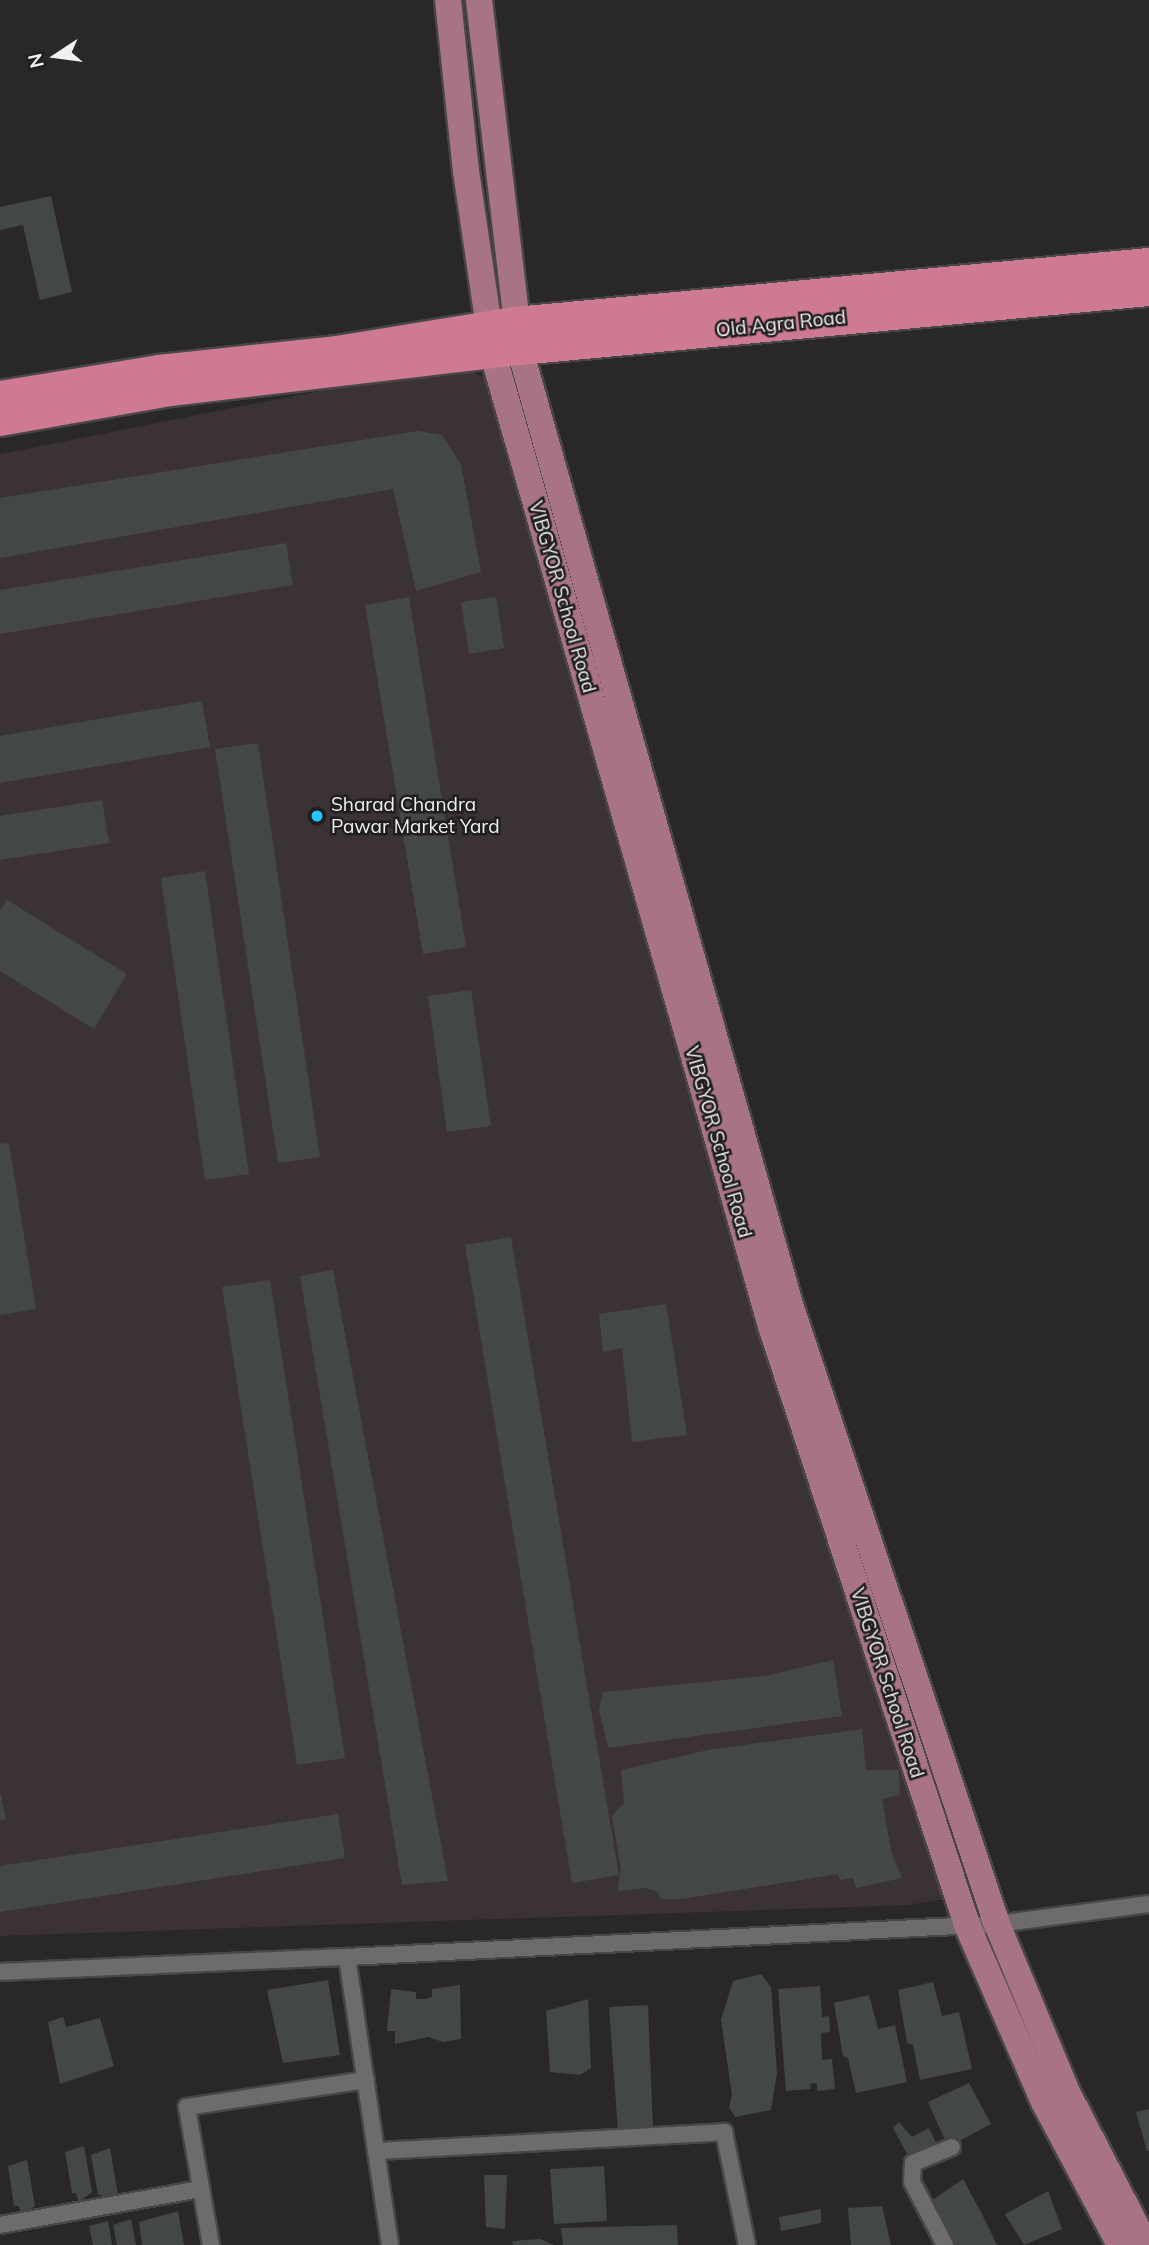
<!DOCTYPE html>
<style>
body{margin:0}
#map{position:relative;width:1149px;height:2245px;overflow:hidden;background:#2a2728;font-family:Mulish,sans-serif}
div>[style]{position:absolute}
.built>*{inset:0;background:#3b3234}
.building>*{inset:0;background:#444748}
.roads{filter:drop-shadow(2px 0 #484647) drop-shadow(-2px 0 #484647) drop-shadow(0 2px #484647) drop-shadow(0 -2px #484647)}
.street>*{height:16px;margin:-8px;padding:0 8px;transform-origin:8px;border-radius:8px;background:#6e6b6c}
.primary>*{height:26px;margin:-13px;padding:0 13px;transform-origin:13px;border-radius:13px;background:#a87483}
.highway>*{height:30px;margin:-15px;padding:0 15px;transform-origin:15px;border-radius:15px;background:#ce7a93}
.dots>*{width:19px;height:19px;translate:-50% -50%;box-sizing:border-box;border:4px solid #201e1e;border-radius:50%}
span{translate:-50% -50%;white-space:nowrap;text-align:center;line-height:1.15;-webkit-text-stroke:5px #201e1e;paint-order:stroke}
.street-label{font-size:19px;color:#f1eff0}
.poi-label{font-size:19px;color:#f1eff0}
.left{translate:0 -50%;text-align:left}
.north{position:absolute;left:21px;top:21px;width:70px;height:70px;-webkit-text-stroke:5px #201e1e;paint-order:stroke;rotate:257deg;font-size:19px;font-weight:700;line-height:28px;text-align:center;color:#f1eff0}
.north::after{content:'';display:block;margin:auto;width:24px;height:32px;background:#f1eff0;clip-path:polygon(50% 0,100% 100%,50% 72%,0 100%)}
</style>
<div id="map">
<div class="built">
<div style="clip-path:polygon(451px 365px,495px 381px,951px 1898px,908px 1905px,0 1936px,0 454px)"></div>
</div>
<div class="building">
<div style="clip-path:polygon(51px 196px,72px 292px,40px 300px,23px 225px,0 230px,0 207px)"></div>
<div style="clip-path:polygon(418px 431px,442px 435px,461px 464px,481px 572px,416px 591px,393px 489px,0 558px,0 498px)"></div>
<div style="clip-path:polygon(286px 543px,293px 585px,0 634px,0 590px)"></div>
<div style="clip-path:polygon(409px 597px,466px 947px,423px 954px,365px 605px)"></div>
<div style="clip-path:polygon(496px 597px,504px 648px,469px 654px,461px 602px)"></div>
<div style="clip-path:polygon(202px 701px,210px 747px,0 783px,0 736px)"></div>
<div style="clip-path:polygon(258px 743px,320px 1157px,278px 1163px,215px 749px)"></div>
<div style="clip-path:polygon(102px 800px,109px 843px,0 860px,0 816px)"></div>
<div style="clip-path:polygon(205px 871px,249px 1174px,205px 1180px,161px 878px)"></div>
<div style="clip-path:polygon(7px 900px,127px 974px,94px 1029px,0 971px,0 911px)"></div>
<div style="clip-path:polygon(471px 990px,491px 1126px,447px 1132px,428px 996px)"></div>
<div style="clip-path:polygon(9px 1143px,36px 1309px,0 1315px,0 1144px)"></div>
<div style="clip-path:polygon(511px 1237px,619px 1875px,572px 1883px,465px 1245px)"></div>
<div style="clip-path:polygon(333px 1270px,448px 1881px,402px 1885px,300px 1276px)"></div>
<div style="clip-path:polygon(270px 1280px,345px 1758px,297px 1765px,222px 1287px)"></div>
<div style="clip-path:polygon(666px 1304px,687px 1435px,632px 1442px,622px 1348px,603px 1352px,599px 1314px)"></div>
<div style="clip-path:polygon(833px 1660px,842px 1716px,608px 1748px,599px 1710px,603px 1692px,765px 1676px)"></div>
<div style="clip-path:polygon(862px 1729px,866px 1770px,899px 1770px,900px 1795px,882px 1799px,892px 1855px,902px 1878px,856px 1888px,853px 1878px,840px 1880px,838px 1874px,682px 1899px,660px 1899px,658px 1892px,646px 1888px,617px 1891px,621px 1869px,612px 1816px,624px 1803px,621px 1770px,708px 1750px)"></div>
<div style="clip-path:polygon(0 1792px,6px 1819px,0 1820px)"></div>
<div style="clip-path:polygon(338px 1814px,345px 1858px,0 1912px,0 1866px)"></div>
<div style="clip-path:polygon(761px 1974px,771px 1987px,777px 2073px,771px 2110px,735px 2117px,729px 2107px,732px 2095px,721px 2020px,733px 1981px)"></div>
<div style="clip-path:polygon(328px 1980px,340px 2055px,283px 2063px,267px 1990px)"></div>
<div style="clip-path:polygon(933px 1982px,942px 2016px,959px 2012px,972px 2069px,920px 2080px,913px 2045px,907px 2043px,898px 1990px)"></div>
<div style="clip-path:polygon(460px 1985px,461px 2039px,443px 2042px,428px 2037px,395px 2044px,395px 2031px,387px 2031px,391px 1989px,416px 1992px,416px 1999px,426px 1999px,432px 1997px,432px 1989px)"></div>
<div style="clip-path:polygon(820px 1986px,822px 2017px,829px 2016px,830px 2032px,821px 2033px,822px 2060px,832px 2059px,835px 2089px,817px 2091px,817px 2083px,810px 2084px,811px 2089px,786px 2091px,778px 1989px)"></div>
<div style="clip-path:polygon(869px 1995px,878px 2029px,895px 2025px,907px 2082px,856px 2093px,848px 2058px,843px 2056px,834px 2003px)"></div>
<div style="clip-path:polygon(588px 1999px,591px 2068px,580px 2075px,550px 2072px,546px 2011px)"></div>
<div style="clip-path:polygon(648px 2005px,653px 2130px,618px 2131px,609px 2007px)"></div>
<div style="clip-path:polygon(63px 2017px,66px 2027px,100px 2018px,114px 2066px,60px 2084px,48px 2022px)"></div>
<div style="clip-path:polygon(969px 2083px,991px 2124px,948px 2147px,928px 2102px)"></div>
<div style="clip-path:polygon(1149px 2109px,1149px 2151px,1147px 2151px,1136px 2112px)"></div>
<div style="clip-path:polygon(899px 2122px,912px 2137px,929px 2128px,939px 2149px,912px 2163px,893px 2128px)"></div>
<div style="clip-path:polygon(84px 2146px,92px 2192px,79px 2202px,76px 2193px,72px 2193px,65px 2152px)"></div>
<div style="clip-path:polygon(110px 2148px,118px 2195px,105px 2204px,102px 2195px,98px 2195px,91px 2155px)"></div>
<div style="clip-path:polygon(27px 2160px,35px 2206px,22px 2215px,19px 2206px,14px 2206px,8px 2166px)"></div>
<div style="clip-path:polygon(604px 2166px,607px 2221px,554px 2224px,550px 2169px)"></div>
<div style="clip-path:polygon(484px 2175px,507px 2175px,505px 2229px,486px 2227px)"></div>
<div style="clip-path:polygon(963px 2179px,982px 2214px,997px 2245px,954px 2245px,931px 2201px)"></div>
<div style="clip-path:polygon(1048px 2191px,1062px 2229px,1024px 2245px,1005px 2214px)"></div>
<div style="clip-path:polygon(882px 2206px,891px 2245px,851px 2245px,848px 2208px)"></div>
<div style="clip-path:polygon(821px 2209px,821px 2223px,781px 2231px,779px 2217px)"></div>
<div style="clip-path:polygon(178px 2211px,184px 2245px,142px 2245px,139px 2222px)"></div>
<div style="clip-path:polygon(131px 2219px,136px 2245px,117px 2245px,113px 2225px)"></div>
<div style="clip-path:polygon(108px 2221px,112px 2245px,93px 2245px,89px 2226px)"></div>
<div style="clip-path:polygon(677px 2225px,678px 2245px,563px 2245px,561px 2228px)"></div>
<div style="clip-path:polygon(540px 2239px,554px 2245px,513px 2245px,512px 2241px)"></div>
</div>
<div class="roads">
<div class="street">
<div style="left:347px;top:1957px;width:651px;rotate:-2.91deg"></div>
<div style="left:997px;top:1924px;width:153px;rotate:-7.5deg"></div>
<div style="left:0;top:1972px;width:347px;rotate:-2.5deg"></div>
<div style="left:347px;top:1957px;width:291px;rotate:81.5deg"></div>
<div style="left:376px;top:2151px;width:349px;rotate:-3.1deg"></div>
<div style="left:724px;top:2132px;width:115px;rotate:78.5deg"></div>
<div style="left:0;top:2225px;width:204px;rotate:-10.2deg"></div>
<div style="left:211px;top:2245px;width:140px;rotate:-99.9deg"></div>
<div style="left:187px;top:2107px;width:181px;rotate:-8.6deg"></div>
<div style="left:945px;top:2245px;width:71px;rotate:-117.6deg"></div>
<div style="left:912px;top:2182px;width:19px;rotate:-87deg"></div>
<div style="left:913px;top:2163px;width:42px;rotate:-22.3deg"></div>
</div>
<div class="primary">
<div style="left:448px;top:0;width:172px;rotate:84deg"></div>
<div style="left:466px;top:171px;width:185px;rotate:81.6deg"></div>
<div style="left:493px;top:354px;width:1011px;rotate:74.04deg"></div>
<div style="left:771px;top:1326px;width:630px;rotate:71.88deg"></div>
<div style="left:967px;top:1925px;width:193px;rotate:66.5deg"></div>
<div style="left:1044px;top:2102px;width:162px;rotate:62deg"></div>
<div style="left:479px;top:0;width:352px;rotate:83.3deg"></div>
<div style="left:520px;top:350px;width:996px;rotate:74.2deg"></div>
<div style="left:791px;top:1308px;width:650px;rotate:71.51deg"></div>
<div style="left:997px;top:1924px;width:182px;rotate:67.4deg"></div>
<div style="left:1067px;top:2092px;width:172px;rotate:62.7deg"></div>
</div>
<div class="highway">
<div style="left:0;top:396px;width:161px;rotate:-9.3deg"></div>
<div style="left:159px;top:370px;width:180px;rotate:-6.1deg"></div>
<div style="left:338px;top:351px;width:179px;rotate:-9.3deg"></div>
<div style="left:515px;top:322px;width:637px;rotate:-5.32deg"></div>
<div style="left:0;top:421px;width:173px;rotate:-10deg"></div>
<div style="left:170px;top:391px;width:352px;rotate:-6.7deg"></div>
<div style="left:520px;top:350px;width:632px;rotate:-5.36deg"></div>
</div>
</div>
<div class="dots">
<div style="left:317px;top:816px;background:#23c9fe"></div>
</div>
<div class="street-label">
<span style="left:781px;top:324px;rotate:-6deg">Old Agra Road</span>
<span style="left:562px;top:597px;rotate:74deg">VIBGYOR School Road</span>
<span style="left:718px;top:1142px;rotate:74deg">VIBGYOR School Road</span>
<span style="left:887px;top:1683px;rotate:72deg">VIBGYOR School Road</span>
</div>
<div class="poi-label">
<span class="left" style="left:331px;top:816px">Sharad Chandra<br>Pawar Market Yard</span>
</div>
<div class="north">N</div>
</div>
